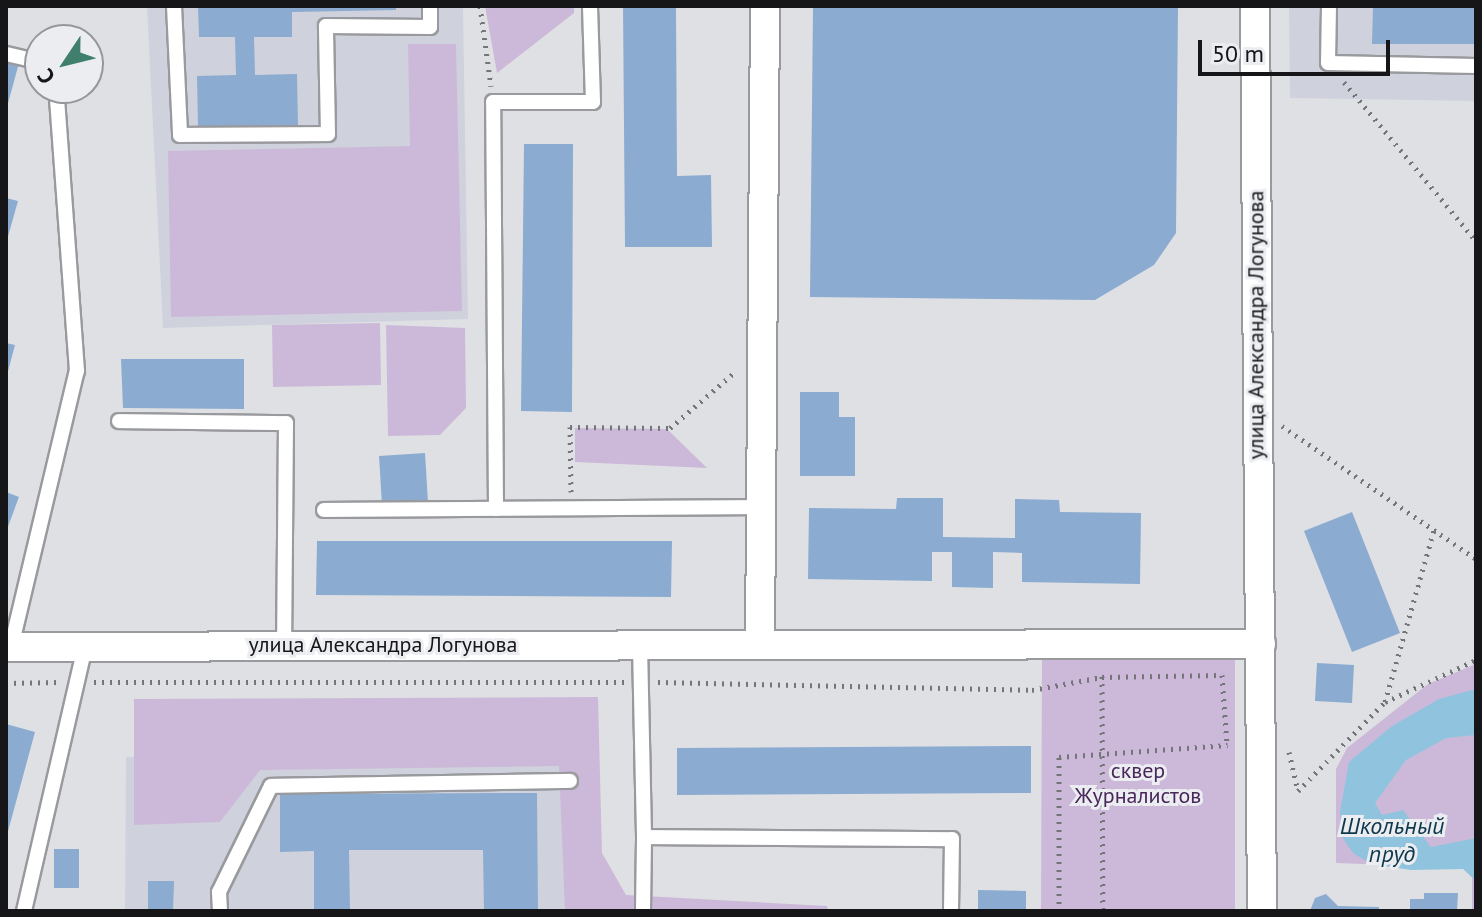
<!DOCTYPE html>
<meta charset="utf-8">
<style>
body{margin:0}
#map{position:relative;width:1482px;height:917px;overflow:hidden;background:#dfe0e4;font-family:"PT Sans",sans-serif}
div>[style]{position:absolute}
.built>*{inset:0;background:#cfd2dc}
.green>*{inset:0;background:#ccb9d9}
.water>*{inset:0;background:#90c3de}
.building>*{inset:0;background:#8babd1}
.path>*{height:5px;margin-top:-2.5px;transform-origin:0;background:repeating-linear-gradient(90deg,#747578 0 2px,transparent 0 8px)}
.roads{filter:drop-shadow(2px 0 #999a9d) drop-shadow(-2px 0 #999a9d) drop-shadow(0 2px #999a9d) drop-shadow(0 -2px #999a9d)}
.lane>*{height:14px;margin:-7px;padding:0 7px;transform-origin:7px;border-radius:7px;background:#fff}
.street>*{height:28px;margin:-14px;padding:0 14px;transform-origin:14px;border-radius:14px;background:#fff}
span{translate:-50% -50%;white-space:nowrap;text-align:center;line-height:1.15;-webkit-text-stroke:6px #ecedf1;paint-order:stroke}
.street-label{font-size:22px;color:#161618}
.park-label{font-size:22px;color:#48275b}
.water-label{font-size:24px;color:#0e394c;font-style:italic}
.frame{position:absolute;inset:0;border:8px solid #161618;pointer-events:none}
.north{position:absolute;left:24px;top:24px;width:80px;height:80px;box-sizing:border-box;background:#ecedf1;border:2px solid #96979a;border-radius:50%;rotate:235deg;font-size:22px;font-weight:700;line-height:32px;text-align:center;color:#161618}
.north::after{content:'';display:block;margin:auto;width:28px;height:36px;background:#407f6c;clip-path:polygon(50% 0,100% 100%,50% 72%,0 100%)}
.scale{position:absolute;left:1198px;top:40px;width:192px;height:36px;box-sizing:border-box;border:4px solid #161618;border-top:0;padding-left:10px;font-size:24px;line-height:28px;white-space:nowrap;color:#161618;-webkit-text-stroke:6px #ecedf1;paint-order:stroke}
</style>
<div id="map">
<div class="built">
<div style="clip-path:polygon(147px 6px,463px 6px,468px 319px,163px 328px)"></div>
<div style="clip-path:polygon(1289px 6px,1476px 6px,1476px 101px,1290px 98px)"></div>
<div style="clip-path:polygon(126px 757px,578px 762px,577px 911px,125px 911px)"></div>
</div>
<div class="green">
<div style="clip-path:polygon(485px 6px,574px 6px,574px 13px,497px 73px)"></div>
<div style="clip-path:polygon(408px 44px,456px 44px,462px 311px,171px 317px,168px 151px,410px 146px)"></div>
<div style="clip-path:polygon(380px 323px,381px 385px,273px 387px,272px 325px)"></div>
<div style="clip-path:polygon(386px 325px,465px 328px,466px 408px,440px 435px,388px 436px)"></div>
<div style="clip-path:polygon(575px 428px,667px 429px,707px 468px,575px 462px)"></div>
<div style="clip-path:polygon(1042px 654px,1235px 655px,1235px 911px,1041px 911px)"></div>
<div style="clip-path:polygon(1476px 664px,1476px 911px,1472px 911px,1472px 868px,1336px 863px,1336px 769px,1347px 748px,1428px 684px)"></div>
<div style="clip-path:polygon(598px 697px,602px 853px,626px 895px,827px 906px,828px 911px,565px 911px,559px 766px,260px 770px,220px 822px,134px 825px,134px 699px)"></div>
</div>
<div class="water">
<div style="clip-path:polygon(1476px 689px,1476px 735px,1446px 738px,1406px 760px,1375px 803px,1382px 815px,1403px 810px,1431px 847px,1476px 838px,1476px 881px,1463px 869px,1411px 870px,1371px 864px,1353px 853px,1342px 837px,1340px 812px,1349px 762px,1392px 726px,1439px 699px)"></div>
</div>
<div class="building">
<div style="clip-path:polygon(198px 6px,396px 6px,396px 10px,292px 12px,292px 37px,254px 37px,255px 75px,297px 74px,298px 126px,198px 128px,197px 76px,236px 75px,235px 37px,199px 37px)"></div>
<div style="clip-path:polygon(623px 6px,676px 6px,677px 176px,711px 175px,712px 247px,625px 247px)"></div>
<div style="clip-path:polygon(813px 6px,1178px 6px,1176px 233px,1154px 265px,1095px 300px,810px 297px)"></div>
<div style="clip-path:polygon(1373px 6px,1476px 6px,1476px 44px,1372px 44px)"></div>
<div style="clip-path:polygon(6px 59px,19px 63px,7px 107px,6px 106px)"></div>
<div style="clip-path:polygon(524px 144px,573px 144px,572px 412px,521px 411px)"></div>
<div style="clip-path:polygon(6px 198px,18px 201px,7px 240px,6px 240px)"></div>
<div style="clip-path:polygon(6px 343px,15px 345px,7px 375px,6px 375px)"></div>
<div style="clip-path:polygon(121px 359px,244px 359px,244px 409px,123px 408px)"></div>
<div style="clip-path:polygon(800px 392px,839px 392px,839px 417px,855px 417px,855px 476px,800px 476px)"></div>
<div style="clip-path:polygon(425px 453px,428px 502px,382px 505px,379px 456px)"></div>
<div style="clip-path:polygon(6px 492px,19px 497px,6px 532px)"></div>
<div style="clip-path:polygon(897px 498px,943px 498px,943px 537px,1015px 538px,1015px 499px,1059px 500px,1060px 512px,1141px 513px,1140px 584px,1022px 582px,1022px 553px,993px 552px,993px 588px,952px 587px,952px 552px,932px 552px,932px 581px,808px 579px,809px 508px,896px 509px)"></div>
<div style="clip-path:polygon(1352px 512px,1400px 633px,1352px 652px,1304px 531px)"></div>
<div style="clip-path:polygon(317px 541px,672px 541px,671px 597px,316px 595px)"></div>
<div style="clip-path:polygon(1317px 663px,1354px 665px,1352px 703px,1315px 701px)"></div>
<div style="clip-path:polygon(6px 724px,35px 732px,7px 835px,6px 835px)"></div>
<div style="clip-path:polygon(1031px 746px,1031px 793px,677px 795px,677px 748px)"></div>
<div style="clip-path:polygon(537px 793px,538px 911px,484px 911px,483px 850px,349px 850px,350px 911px,314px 911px,314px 851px,280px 852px,280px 794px)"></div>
<div style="clip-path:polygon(54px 849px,79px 849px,79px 888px,54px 888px)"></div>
<div style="clip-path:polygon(148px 881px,174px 881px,173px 911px,148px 911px)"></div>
<div style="clip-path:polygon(978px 890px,1026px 891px,1026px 911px,978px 911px)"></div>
<div style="clip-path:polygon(1424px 893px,1458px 893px,1457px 911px,1410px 911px,1410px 899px,1424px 899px)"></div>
<div style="clip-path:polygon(1326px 894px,1338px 906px,1379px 907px,1379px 911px,1310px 911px,1315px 898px)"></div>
</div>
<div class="path">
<div style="left:480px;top:6px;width:81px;rotate:82.2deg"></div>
<div style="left:1344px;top:82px;width:207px;rotate:50.3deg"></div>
<div style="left:1282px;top:426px;width:235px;rotate:34.4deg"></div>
<div style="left:571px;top:492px;width:65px;rotate:-90.9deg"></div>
<div style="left:570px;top:427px;width:100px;rotate:0.6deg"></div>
<div style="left:670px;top:428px;width:86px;rotate:-40.7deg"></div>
<div style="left:1102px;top:676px;width:235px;rotate:89.8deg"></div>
<div style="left:94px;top:682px;width:530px"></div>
<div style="left:658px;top:682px;width:374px;rotate:1.2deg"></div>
<div style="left:1032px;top:690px;width:71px;rotate:-10.5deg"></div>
<div style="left:1102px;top:677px;width:120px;rotate:-1deg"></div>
<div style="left:1222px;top:675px;width:70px;rotate:85.9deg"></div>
<div style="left:6px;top:683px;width:54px;rotate:-1.1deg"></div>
<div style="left:1385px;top:702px;width:179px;rotate:-74.1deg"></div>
<div style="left:1289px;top:752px;width:40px;rotate:77deg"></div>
<div style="left:1298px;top:791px;width:124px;rotate:-45.7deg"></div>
<div style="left:1385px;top:702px;width:100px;rotate:-24.8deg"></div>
<div style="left:1059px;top:911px;width:154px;rotate:-90deg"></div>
<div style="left:1059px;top:757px;width:169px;rotate:-4.1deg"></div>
</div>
<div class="roads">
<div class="lane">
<div style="left:174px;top:6px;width:129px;rotate:87.3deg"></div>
<div style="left:180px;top:135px;width:148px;rotate:-0.4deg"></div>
<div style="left:328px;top:134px;width:108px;rotate:-91.1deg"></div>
<div style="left:326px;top:26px;width:104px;rotate:0.6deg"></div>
<div style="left:430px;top:27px;width:21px;rotate:-90deg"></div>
<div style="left:1329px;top:6px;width:57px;rotate:91deg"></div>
<div style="left:1328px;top:63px;width:148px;rotate:1.2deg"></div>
<div style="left:6px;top:54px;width:35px;rotate:13deg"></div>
<div style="left:119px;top:421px;width:167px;rotate:0.7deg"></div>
<div style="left:286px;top:423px;width:222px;rotate:90.5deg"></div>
<div style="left:496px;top:509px;width:407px;rotate:-90.4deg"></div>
<div style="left:493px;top:102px;width:100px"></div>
<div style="left:593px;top:102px;width:96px;rotate:-91.8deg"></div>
<div style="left:324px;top:510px;width:438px;rotate:-0.4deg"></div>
<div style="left:640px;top:645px;width:192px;rotate:88.8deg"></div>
<div style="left:644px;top:837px;width:308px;rotate:0.4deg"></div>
<div style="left:952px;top:839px;width:72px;rotate:90.8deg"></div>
<div style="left:11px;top:647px;width:284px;rotate:-76.6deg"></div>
<div style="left:77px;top:371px;width:284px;rotate:-94.2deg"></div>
<div style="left:24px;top:911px;width:272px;rotate:-77deg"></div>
<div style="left:220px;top:911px;width:19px;rotate:-93deg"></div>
<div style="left:219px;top:892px;width:118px;rotate:-63.9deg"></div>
<div style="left:271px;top:786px;width:299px;rotate:-1deg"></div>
<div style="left:643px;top:911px;width:74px;rotate:-89.2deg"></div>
</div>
<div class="street">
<div style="left:1255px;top:6px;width:905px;rotate:89.56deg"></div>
<div style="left:760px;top:643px;width:637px;rotate:-89.55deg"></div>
<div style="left:6px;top:647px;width:1255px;rotate:-0.14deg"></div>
</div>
</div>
<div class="street-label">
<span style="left:1256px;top:325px;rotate:-90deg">улица Александра Логунова</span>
<span style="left:383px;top:645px">улица Александра Логунова</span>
</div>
<div class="park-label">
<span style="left:1138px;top:783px">сквер<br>Журналистов</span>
</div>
<div class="water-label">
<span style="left:1392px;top:840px">Школьный<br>пруд</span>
</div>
<div class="frame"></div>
<div class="north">С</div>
<div class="scale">50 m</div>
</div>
